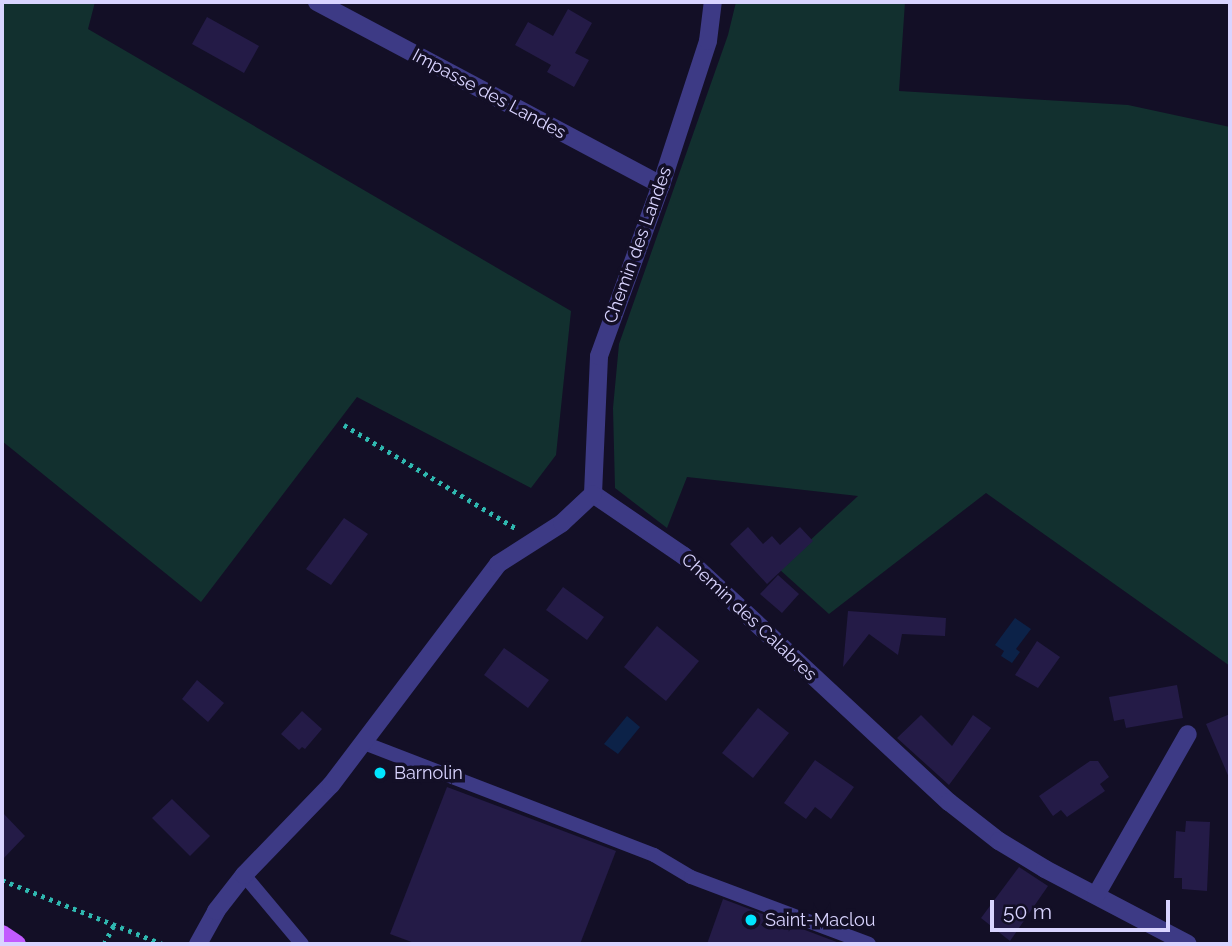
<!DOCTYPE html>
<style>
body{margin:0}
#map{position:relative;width:1232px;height:946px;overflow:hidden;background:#130f26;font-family:Raleway,sans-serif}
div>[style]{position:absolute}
.green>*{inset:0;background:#12302f}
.water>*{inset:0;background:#0c2248}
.building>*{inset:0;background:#241b47}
.path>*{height:4.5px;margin-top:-2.25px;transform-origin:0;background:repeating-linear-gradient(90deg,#2fb8b0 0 3.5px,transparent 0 8.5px)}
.lane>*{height:14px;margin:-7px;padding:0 7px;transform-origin:7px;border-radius:7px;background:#3d3a85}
.street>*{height:18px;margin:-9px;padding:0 9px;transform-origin:9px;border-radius:9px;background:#3d3a85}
.primary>*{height:18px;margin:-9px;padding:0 9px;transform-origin:9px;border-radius:9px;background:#c25bff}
.dots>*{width:19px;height:19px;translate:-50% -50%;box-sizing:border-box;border:4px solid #130f26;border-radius:50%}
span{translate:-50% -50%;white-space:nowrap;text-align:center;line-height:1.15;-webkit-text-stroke:7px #130f26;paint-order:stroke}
.street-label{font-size:18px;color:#d9d4ff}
.poi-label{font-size:18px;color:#d9d4ff}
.left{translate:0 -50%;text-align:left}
.frame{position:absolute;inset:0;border:4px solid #d9d4ff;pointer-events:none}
.scale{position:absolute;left:990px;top:900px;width:180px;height:32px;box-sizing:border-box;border:4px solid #d9d4ff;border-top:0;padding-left:9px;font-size:21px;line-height:24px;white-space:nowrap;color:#d9d4ff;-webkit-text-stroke:5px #130f26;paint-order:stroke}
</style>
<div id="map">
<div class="green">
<div style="clip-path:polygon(2px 2px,95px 2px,88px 29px,571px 311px,556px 455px,531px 488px,357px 397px,201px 602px,2px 441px)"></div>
<div style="clip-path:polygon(736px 2px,905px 2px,899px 91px,1128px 105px,1230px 127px,1230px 666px,986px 493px,829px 614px,779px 569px,858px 496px,687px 477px,667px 528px,615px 488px,613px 408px,619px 344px,728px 35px)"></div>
</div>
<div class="water">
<div style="clip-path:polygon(1015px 618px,1031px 629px,1016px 649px,1020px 652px,1012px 663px,1001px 656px,1004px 651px,995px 645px)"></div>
<div style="clip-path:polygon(627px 716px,640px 727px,618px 754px,604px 744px)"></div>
</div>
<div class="building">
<div style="clip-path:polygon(568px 9px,592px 23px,575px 53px,589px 60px,574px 87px,547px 72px,551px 65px,515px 45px,528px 22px,553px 36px)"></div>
<div style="clip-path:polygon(207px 17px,259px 46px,244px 73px,192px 44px)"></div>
<div style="clip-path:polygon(344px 518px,368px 534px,331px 585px,306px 569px)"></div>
<div style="clip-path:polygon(748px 527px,763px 544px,772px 536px,780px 545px,800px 527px,813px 541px,767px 584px,730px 544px)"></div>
<div style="clip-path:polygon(778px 575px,799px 594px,782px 613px,760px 594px)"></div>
<div style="clip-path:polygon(563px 587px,604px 617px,587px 640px,546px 610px)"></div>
<div style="clip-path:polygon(848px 611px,946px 618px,945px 636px,902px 634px,898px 655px,869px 634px,843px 667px)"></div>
<div style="clip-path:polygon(657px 626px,699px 661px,666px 701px,624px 667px)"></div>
<div style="clip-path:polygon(1037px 641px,1060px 657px,1038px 688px,1015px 675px)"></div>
<div style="clip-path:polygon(504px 648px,549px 680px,528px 708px,484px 675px)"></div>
<div style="clip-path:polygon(197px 680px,224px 703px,208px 722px,182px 699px)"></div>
<div style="clip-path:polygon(1177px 685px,1183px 718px,1126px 728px,1124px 719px,1114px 721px,1109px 697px)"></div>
<div style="clip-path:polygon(758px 708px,789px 733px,753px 778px,722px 753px)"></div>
<div style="clip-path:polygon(302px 711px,322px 729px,305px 749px,302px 747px,299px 750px,281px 734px)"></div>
<div style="clip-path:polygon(1230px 714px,1230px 780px,1206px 724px)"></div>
<div style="clip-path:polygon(921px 715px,952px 746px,973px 715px,991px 728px,949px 785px,897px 738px)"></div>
<div style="clip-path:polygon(815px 760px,854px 787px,831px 819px,815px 807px,806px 819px,784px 803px)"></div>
<div style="clip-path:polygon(1090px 761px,1098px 761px,1109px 777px,1100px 784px,1105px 791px,1067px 817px,1061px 810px,1053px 816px,1039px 796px)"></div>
<div style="clip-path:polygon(447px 787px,616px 851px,580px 944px,417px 944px,390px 934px)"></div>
<div style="clip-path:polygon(172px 799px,210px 836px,190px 856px,152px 818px)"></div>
<div style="clip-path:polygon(2px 812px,25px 836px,2px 860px)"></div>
<div style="clip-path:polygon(1186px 821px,1210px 822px,1207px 891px,1182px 889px,1182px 878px,1174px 878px,1176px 831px,1185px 832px)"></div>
<div style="clip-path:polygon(1019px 867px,1048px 886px,1010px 941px,981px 918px)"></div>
<div style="clip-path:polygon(723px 899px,842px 944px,707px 944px)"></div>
</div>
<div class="path">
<div style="left:344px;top:425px;width:202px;rotate:31deg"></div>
<div style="left:2px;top:880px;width:173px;rotate:21.7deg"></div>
<div style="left:104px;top:944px;width:22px;rotate:-63deg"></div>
</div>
<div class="lane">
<div style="left:364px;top:743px;width:311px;rotate:21.1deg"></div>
<div style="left:654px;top:855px;width:43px;rotate:30.7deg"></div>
<div style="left:691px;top:877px;width:190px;rotate:20.6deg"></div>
<div style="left:244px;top:875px;width:90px;rotate:50deg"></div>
</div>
<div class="street">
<div style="left:317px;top:2px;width:390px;rotate:28deg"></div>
<div style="left:593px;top:494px;width:110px;rotate:34.3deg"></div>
<div style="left:684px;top:556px;width:362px;rotate:42.9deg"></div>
<div style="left:949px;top:802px;width:63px;rotate:38deg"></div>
<div style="left:999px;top:841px;width:54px;rotate:31.3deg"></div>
<div style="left:1045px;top:869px;width:161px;rotate:27.7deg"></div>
<div style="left:593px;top:494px;width:138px;rotate:-87.5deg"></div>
<div style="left:599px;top:356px;width:182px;rotate:-70.1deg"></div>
<div style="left:661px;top:185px;width:151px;rotate:-71.9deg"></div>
<div style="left:708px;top:41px;width:39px;rotate:-83deg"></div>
<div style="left:1096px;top:895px;width:185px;rotate:-60.3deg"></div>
<div style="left:198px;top:944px;width:38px;rotate:-61deg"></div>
<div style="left:216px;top:911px;width:46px;rotate:-52.1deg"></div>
<div style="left:244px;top:875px;width:125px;rotate:-46deg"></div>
<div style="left:331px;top:785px;width:277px;rotate:-52.9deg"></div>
<div style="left:498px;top:564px;width:76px;rotate:-32.6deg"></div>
<div style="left:562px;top:523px;width:42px;rotate:-43.1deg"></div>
</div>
<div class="primary">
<div style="left:2px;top:934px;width:18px;rotate:34deg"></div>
</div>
<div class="dots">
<div style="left:380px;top:773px;background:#00e5ff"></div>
<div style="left:751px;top:920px;background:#00e5ff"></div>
</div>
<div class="street-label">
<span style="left:489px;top:94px;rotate:28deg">Impasse des Landes</span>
<span style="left:638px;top:245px;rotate:-70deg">Chemin des Landes</span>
<span style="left:749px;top:617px;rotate:43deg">Chemin des Calabres</span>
</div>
<div class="poi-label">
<span class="left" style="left:394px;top:773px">Barnolin</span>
<span class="left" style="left:765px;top:920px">Saint-Maclou</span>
</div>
<div class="frame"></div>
<div class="scale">50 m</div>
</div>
